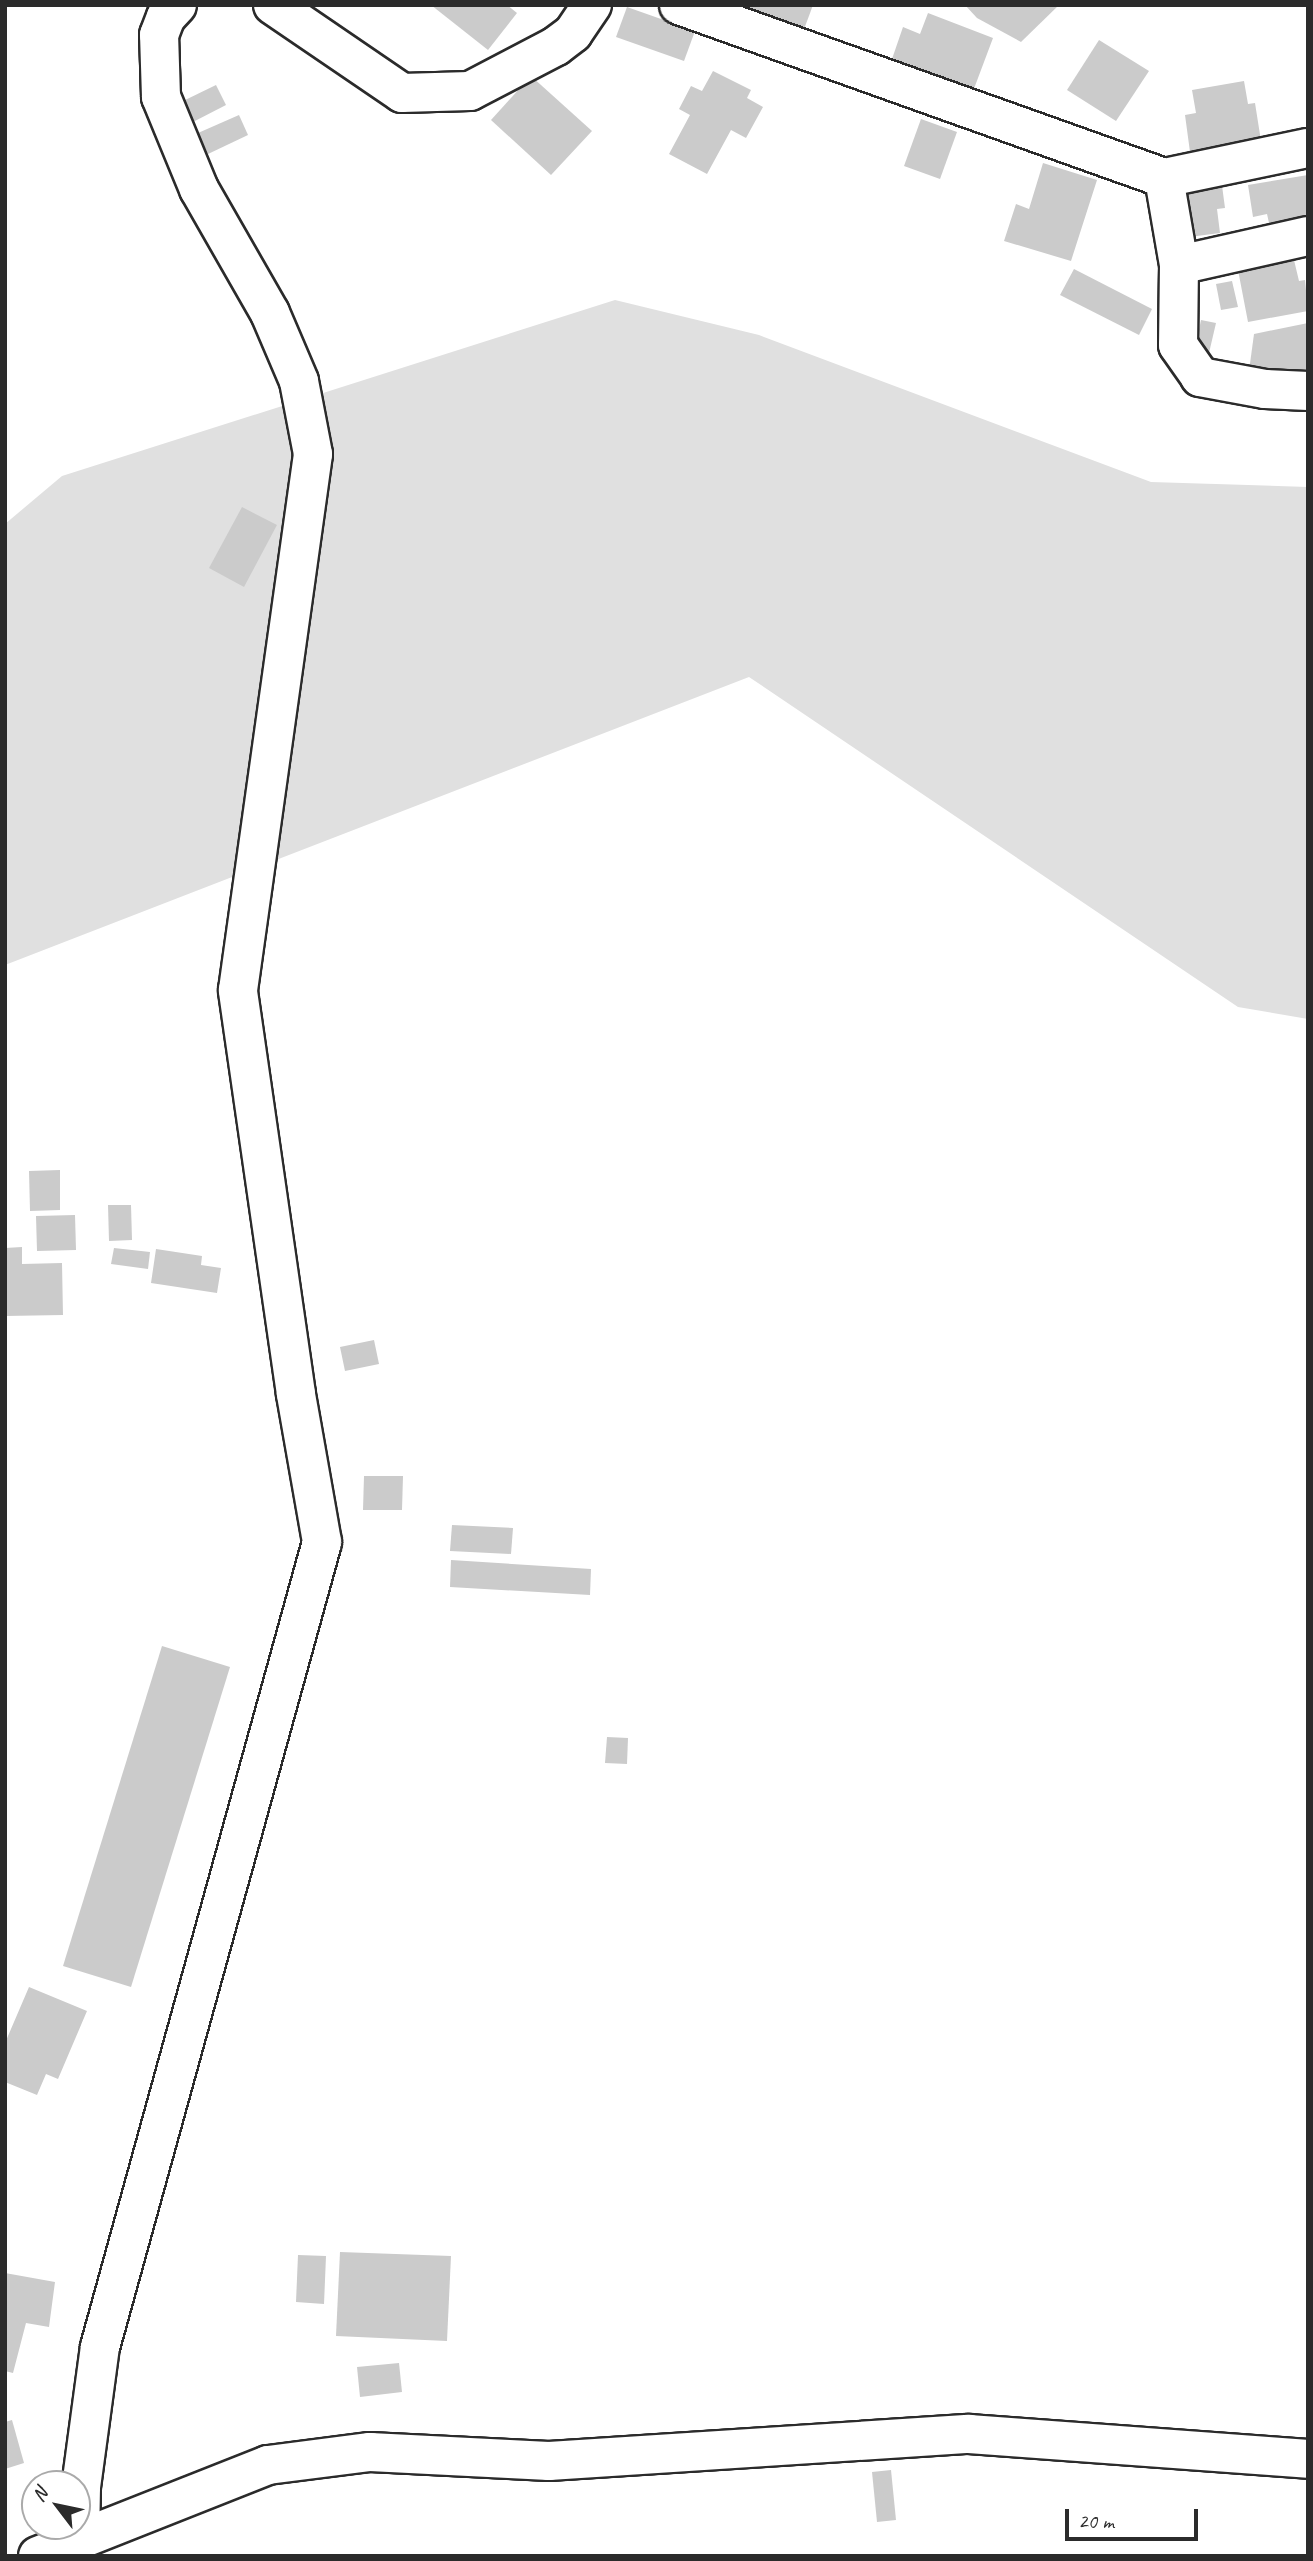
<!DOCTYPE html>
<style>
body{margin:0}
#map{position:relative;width:1313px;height:2561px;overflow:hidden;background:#fff;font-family:Caveat,sans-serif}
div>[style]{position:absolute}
.green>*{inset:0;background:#e0e0e0}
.building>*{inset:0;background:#cbcbcb}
.roads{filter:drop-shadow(2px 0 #2b2b2b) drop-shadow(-2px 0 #2b2b2b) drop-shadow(0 2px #2b2b2b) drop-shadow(0 -2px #2b2b2b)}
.minor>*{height:38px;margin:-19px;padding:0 19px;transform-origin:19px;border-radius:19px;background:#fff}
span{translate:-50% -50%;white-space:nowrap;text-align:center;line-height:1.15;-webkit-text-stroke:6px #fff;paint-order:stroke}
.frame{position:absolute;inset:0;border:7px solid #2b2b2b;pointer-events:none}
.north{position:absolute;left:21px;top:2470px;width:70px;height:70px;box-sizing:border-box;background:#fff;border:2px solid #aaa;border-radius:50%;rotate:302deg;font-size:19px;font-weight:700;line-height:28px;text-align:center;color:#2b2b2b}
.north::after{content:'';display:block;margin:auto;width:24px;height:32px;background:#2b2b2b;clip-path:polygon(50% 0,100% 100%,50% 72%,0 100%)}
.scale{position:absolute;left:1065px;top:2509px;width:133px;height:32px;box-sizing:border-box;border:4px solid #2b2b2b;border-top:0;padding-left:9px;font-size:21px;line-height:24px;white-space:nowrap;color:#2b2b2b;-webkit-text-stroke:5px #fff;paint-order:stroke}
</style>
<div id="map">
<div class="green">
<div style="clip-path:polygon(615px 300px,759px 335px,1151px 482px,1308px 487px,1308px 1019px,1238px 1007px,749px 677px,5px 965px,5px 524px,62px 476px)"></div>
</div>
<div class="building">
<div style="clip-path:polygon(431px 5px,507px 5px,517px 13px,488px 50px)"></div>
<div style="clip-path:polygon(736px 5px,813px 5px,803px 32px)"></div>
<div style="clip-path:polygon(965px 5px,1059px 5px,1021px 42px,977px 18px)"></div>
<div style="clip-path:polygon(627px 7px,695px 31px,684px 61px,616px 37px)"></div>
<div style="clip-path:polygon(928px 13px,993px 38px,972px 94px,934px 79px,935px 74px,892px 59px,903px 27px,920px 34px)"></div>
<div style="clip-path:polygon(1099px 40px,1149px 71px,1116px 121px,1067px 90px)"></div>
<div style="clip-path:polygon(713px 71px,751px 90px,747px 98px,763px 107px,746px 138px,731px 130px,707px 174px,669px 154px,690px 115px,679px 109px,691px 86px,702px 91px)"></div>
<div style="clip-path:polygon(531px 76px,592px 131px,551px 175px,491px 120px)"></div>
<div style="clip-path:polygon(1244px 81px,1248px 104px,1255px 103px,1261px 141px,1190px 152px,1185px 115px,1196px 113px,1192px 90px)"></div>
<div style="clip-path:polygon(216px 85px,226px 105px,191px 123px,181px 102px)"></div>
<div style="clip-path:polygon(239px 115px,248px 135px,208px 154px,198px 133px)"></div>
<div style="clip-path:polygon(921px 119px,957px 132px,940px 179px,904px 166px)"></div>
<div style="clip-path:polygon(1043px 163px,1097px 180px,1071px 261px,1004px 241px,1016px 204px,1029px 209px)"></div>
<div style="clip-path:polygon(1308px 175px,1308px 216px,1269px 223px,1267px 214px,1253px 217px,1248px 185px)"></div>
<div style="clip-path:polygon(1221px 178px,1225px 208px,1217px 209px,1220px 233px,1189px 237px,1182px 183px)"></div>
<div style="clip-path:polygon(1294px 260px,1299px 281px,1305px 280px,1308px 311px,1248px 322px,1238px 270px)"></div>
<div style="clip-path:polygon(1074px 269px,1152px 309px,1139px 335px,1060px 295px)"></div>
<div style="clip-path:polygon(1232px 281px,1238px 307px,1221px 310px,1216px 284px)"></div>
<div style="clip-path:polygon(1201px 320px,1216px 323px,1209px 353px,1195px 349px)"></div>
<div style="clip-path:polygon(1308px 323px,1308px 379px,1249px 371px,1254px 334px)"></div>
<div style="clip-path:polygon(242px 507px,277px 525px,244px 587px,209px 568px)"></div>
<div style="clip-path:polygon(60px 1170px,60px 1210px,30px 1211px,29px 1171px)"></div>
<div style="clip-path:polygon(108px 1205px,131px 1205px,132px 1240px,109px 1241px)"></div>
<div style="clip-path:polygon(75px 1215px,76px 1250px,37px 1251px,36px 1216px)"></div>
<div style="clip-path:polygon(22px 1247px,22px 1264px,62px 1263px,63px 1315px,5px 1316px,5px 1248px)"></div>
<div style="clip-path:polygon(114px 1248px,150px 1252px,148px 1269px,111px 1264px)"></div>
<div style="clip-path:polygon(156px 1249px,202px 1256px,201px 1265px,221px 1268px,217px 1293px,151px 1283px)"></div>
<div style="clip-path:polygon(374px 1340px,379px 1364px,345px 1371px,340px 1347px)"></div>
<div style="clip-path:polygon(364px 1476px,403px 1476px,402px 1510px,363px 1510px)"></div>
<div style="clip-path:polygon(452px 1525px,513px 1528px,511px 1554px,450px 1551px)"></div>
<div style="clip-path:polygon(451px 1560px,591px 1569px,590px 1595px,450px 1587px)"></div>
<div style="clip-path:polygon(162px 1646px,230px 1667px,131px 1987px,63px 1966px)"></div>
<div style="clip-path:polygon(607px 1737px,628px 1738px,627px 1764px,605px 1763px)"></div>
<div style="clip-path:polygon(29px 1987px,87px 2011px,58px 2079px,46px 2074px,37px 2095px,5px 2082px,5px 2043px)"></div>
<div style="clip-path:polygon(340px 2252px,451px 2256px,447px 2341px,336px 2336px)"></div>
<div style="clip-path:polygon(298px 2255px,326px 2256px,324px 2304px,296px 2302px)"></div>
<div style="clip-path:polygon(5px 2273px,55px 2282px,49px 2327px,26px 2323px,13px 2373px,5px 2371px)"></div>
<div style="clip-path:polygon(399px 2363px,402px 2392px,360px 2397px,357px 2367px)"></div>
<div style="clip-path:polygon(12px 2420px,24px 2463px,5px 2469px,5px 2422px)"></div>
<div style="clip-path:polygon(891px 2470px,896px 2520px,877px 2522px,872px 2472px)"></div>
</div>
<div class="roads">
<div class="minor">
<div style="left:273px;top:5px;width:156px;rotate:34.3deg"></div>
<div style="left:402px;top:93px;width:68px;rotate:-1.7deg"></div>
<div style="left:470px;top:91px;width:97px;rotate:-27.6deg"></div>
<div style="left:556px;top:46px;width:21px;rotate:-37deg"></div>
<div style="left:573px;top:33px;width:34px;rotate:-56deg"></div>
<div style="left:679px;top:5px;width:515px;rotate:19.63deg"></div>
<div style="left:1164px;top:178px;width:147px;rotate:-11.8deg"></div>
<div style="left:1164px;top:178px;width:88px;rotate:80.2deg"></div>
<div style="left:1179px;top:265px;width:80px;rotate:90.7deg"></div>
<div style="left:1178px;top:345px;width:39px;rotate:55deg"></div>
<div style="left:1200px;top:377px;width:66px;rotate:10.5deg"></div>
<div style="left:1265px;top:389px;width:43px;rotate:2.7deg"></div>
<div style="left:1179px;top:265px;width:132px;rotate:-12.7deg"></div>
<div style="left:80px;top:2539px;width:52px;rotate:-88.9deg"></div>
<div style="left:81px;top:2487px;width:141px;rotate:-82.3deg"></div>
<div style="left:100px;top:2347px;width:835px;rotate:-74.58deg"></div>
<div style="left:322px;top:1542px;width:150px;rotate:-100deg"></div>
<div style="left:296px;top:1394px;width:408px;rotate:-98.2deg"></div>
<div style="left:238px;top:990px;width:541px;rotate:-82.03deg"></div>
<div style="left:313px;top:454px;width:74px;rotate:-100.9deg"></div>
<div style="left:299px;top:381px;width:74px;rotate:-113.1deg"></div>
<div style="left:270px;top:313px;width:143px;rotate:-119.8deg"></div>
<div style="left:199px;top:189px;width:100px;rotate:-112.4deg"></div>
<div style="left:161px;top:97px;width:62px;rotate:-91.8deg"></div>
<div style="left:159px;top:35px;width:19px;rotate:-69deg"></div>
<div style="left:166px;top:17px;width:16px;rotate:-47deg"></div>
<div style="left:38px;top:2556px;width:247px;rotate:-21.6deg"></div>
<div style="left:268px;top:2465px;width:103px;rotate:-7.3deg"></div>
<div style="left:370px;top:2452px;width:179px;rotate:2.9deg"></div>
<div style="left:549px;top:2461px;width:421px;rotate:-3.7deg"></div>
<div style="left:969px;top:2434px;width:340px;rotate:4.2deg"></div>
</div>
</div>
<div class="frame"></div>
<div class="north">N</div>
<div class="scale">20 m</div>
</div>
